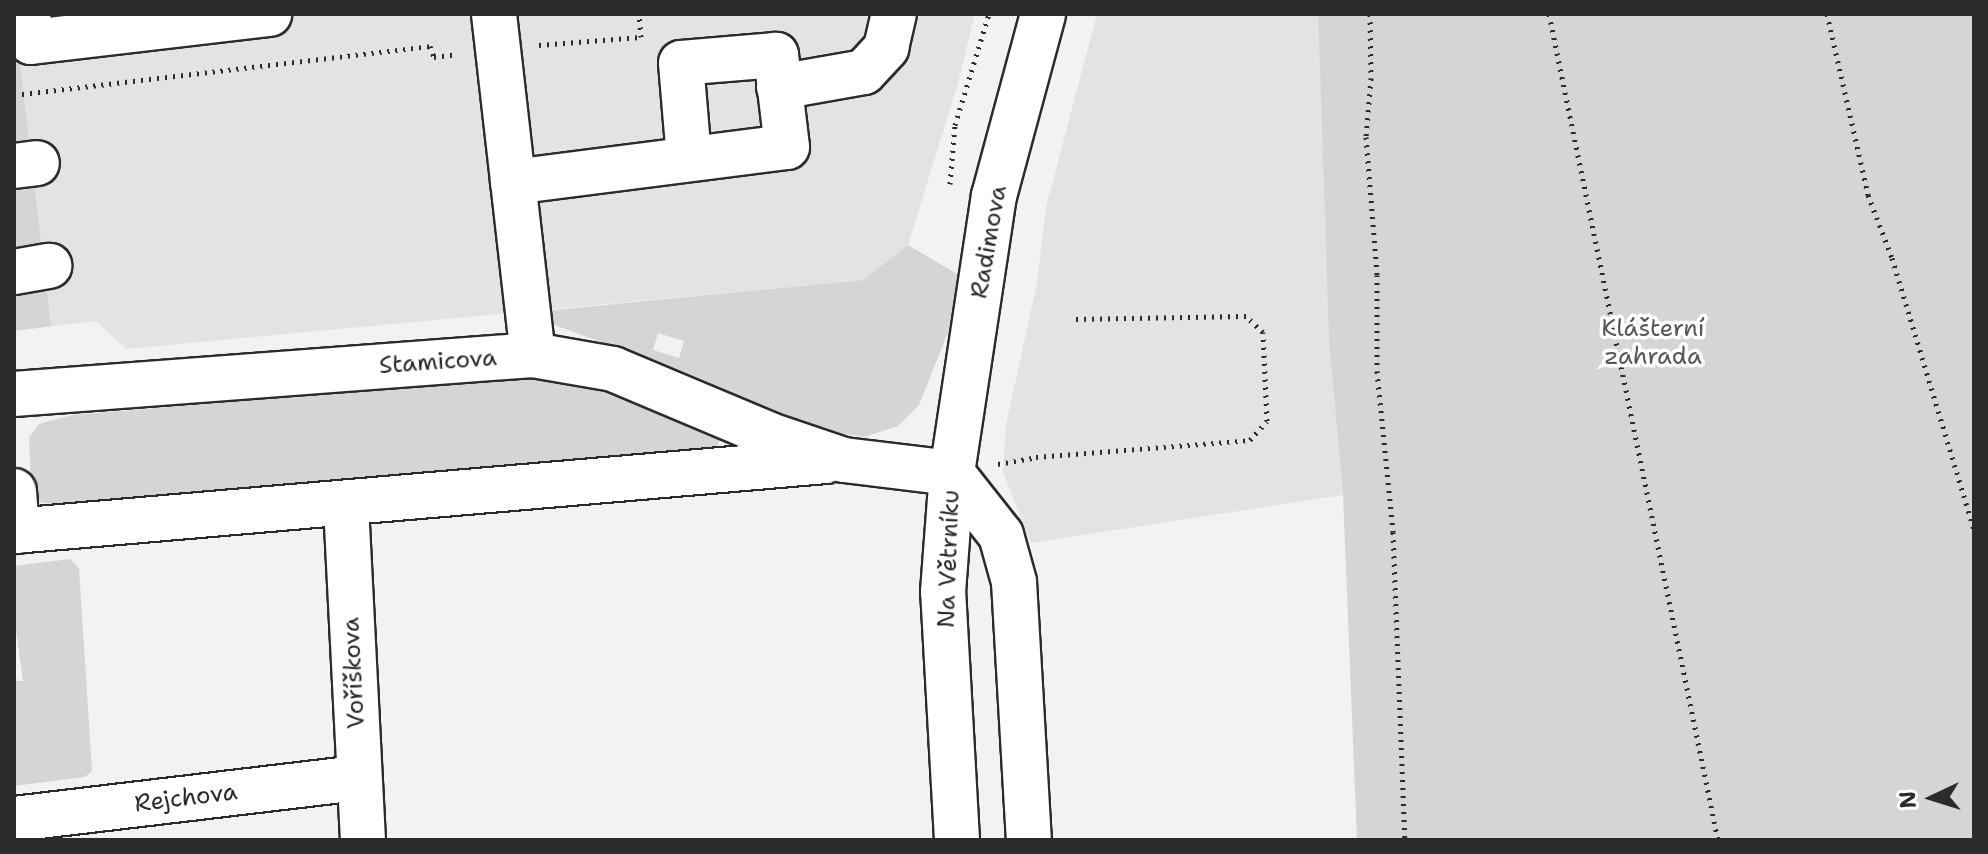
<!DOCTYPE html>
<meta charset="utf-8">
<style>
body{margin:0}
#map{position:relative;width:1988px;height:854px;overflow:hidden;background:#f2f2f2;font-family:"Shantell Sans",sans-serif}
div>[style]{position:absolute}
.built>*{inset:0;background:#e3e3e3}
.green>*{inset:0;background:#d5d5d5}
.path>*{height:5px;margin-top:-2.5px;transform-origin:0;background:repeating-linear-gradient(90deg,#2b2b2b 0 2px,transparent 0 8px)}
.roads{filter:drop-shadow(2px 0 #2b2b2b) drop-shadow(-2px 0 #2b2b2b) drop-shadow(0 2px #2b2b2b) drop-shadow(0 -2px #2b2b2b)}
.minor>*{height:44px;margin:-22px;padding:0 22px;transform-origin:22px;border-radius:22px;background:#fff}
span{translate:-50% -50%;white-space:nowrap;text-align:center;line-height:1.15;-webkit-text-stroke:7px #fff;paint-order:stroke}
.street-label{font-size:24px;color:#2b2b2b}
.park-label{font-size:24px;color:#565656}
.frame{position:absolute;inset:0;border:16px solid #2b2b2b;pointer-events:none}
.north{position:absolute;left:1892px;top:758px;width:80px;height:80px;-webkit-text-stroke:6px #fff;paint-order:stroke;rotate:266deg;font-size:22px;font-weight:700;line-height:32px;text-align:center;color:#2b2b2b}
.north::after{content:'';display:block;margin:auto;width:28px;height:36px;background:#2b2b2b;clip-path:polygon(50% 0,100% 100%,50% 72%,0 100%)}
</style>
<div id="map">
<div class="built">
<div style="clip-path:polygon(14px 14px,975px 14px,958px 83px,908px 245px,863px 280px,126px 349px,96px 321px,14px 331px)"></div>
<div style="clip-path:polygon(1097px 14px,1318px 14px,1329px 342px,1343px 495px,1031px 543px,1003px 472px,1006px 425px,1037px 283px,1046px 207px)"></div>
</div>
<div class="green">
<div style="clip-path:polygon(14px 14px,51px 326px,14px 331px)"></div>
<div style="clip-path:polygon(1318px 14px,1974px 14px,1974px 840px,1357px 840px,1343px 495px,1329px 342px)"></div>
<div style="clip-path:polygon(evenodd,908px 245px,959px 275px,948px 332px,919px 405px,898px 426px,864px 437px,832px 432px,787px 417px,690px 374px,557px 326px,544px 311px,863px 280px,908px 245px,658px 333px,684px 341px,679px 358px,653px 350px,658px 333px)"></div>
<div style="clip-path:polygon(541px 377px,573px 377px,715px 430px,720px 440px,716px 448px,79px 509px,40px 502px,31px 485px,29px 437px,39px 424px,72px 415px)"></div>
<div style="clip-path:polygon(70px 559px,79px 568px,92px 771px,85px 777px,14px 786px,14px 681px,23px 681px,14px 615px,14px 566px)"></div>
</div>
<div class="path">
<div style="left:1370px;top:14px;width:64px;rotate:89.1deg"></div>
<div style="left:1371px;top:78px;width:59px;rotate:94.8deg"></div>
<div style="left:1366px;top:137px;width:138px;rotate:85.4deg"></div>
<div style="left:1377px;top:275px;width:96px;rotate:90deg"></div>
<div style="left:1377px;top:371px;width:162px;rotate:84.3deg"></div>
<div style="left:1393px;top:532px;width:308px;rotate:87.8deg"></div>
<div style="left:1549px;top:14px;width:843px;rotate:78.44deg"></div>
<div style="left:1827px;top:14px;width:186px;rotate:77.2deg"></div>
<div style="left:1868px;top:195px;width:67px;rotate:69.1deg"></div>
<div style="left:1892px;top:258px;width:284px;rotate:73.2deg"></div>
<div style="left:539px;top:45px;width:102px;rotate:-4.5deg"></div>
<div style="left:641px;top:37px;width:23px;rotate:-95deg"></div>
<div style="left:14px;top:95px;width:419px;rotate:-6.7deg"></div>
<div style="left:430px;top:46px;width:12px;rotate:70deg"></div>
<div style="left:434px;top:57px;width:24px;rotate:-7deg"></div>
<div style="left:950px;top:184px;width:59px;rotate:-85.2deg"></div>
<div style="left:955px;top:125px;width:116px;rotate:-73deg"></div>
<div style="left:998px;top:464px;width:39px;rotate:-10deg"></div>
<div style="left:1036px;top:457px;width:215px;rotate:-4.5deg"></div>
<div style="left:1250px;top:440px;width:25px;rotate:-48deg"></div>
<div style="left:1267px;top:421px;width:89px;rotate:-92.6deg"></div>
<div style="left:1263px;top:332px;width:23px;rotate:-137deg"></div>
<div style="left:1246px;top:316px;width:172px;rotate:179deg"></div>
</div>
<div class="roads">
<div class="minor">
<div style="left:28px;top:14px;width:28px;rotate:84deg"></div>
<div style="left:31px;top:42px;width:240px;rotate:-6.7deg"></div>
<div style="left:494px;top:14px;width:343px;rotate:83.5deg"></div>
<div style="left:779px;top:87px;width:86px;rotate:-10deg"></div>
<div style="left:864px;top:72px;width:33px;rotate:-47deg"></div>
<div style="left:886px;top:48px;width:35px;rotate:-77deg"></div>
<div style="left:14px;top:166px;width:23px;rotate:-7deg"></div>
<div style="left:513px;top:182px;width:276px;rotate:-7.3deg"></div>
<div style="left:787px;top:147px;width:93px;rotate:-96.8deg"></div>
<div style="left:776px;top:55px;width:95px;rotate:175.2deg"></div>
<div style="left:681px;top:63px;width:96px;rotate:85.2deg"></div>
<div style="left:14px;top:272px;width:36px;rotate:-10deg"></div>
<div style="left:14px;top:394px;width:520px;rotate:-4.3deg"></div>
<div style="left:533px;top:355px;width:81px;rotate:9.9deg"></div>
<div style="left:613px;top:369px;width:170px;rotate:22.8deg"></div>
<div style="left:770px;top:435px;width:78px;rotate:18.7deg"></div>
<div style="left:844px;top:460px;width:109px;rotate:6.9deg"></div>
<div style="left:952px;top:473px;width:79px;rotate:51.7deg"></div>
<div style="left:1001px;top:535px;width:49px;rotate:74.5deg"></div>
<div style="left:1014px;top:582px;width:258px;rotate:86.7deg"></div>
<div style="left:14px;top:491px;width:40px;rotate:85.7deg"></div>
<div style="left:346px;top:505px;width:335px;rotate:87.1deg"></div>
<div style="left:14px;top:531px;width:815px;rotate:-4.93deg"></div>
<div style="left:14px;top:819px;width:347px;rotate:-6.8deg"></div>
<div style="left:957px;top:840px;width:248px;rotate:-93.2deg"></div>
<div style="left:943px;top:592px;width:119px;rotate:-85.7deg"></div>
<div style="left:952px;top:473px;width:280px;rotate:-81.4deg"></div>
<div style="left:994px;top:196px;width:188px;rotate:-74.9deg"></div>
</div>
</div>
<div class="street-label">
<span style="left:989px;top:242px;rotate:-80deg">Radimova</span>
<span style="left:438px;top:362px;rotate:-4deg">Stamicova</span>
<span style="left:949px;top:559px;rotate:-88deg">Na Větrníku</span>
<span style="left:354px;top:673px;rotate:-93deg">Voříškova</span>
<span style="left:186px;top:798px;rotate:-7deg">Rejchova</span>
</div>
<div class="park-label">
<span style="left:1653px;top:343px">Klášterní<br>zahrada</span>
</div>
<div class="frame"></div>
<div class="north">N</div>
</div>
